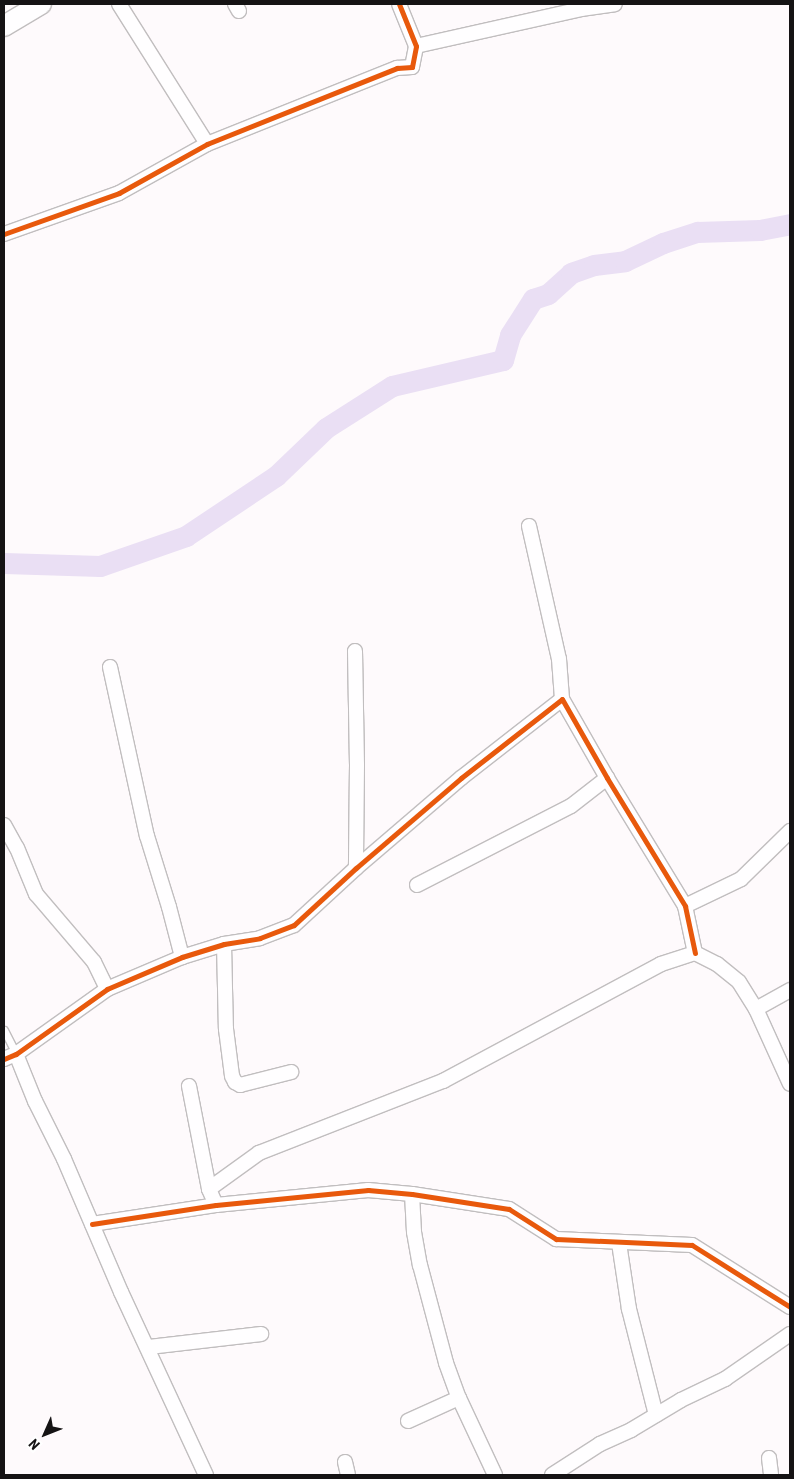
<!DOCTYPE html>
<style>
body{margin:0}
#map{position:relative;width:794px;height:1479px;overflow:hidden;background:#fefafc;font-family:"Roboto Condensed",sans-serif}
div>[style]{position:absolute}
.river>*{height:21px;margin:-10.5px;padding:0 10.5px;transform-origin:10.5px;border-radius:10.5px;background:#eadff4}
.roads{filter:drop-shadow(1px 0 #c1bebf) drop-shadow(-1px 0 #c1bebf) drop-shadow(0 1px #c1bebf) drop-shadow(0 -1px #c1bebf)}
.lane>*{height:7px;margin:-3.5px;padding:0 3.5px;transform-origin:3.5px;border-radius:3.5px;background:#fffeff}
.street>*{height:14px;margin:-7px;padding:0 7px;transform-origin:7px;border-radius:7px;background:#fffeff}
.secondary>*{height:20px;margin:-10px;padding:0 10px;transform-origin:10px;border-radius:10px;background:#fffeff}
.cycleway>*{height:5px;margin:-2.5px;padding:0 2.5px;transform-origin:2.5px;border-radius:2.5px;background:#e8590c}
span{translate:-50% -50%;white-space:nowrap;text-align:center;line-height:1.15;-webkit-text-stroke:5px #fff;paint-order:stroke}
.frame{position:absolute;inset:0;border:5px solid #151314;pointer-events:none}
.north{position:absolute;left:20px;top:1409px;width:50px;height:50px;-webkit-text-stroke:4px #fff;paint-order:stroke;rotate:226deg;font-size:14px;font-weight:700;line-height:20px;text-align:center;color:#151314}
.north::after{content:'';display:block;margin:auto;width:18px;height:22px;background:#151314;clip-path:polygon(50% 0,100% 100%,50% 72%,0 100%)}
</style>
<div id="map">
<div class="river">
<div style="left:4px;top:563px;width:96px;rotate:1.8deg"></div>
<div style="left:100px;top:566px;width:91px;rotate:-19.2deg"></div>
<div style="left:186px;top:536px;width:108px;rotate:-33.7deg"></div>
<div style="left:276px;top:476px;width:69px;rotate:-43.8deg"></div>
<div style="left:326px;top:428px;width:78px;rotate:-32.5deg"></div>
<div style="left:392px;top:386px;width:114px;rotate:-13.2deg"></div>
<div style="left:503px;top:360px;width:26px;rotate:-74deg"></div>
<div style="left:510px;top:335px;width:43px;rotate:-57.4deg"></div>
<div style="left:533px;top:299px;width:16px;rotate:-18deg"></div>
<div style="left:548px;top:294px;width:31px;rotate:-42deg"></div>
<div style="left:571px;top:273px;width:24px;rotate:-19deg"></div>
<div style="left:594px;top:265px;width:31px;rotate:-7deg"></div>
<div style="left:625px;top:261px;width:42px;rotate:-25.3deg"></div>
<div style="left:663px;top:243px;width:36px;rotate:-18deg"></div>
<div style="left:697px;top:232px;width:63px;rotate:-1.8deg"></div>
<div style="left:760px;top:230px;width:31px;rotate:-11deg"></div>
</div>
<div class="roads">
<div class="lane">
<div style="left:4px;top:1030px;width:27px;rotate:63deg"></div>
</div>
<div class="street">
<div style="left:119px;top:4px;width:165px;rotate:57.8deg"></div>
<div style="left:235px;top:4px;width:8px;rotate:60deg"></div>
<div style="left:416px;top:46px;width:169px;rotate:-12.6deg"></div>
<div style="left:581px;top:9px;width:34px;rotate:-8deg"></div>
<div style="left:4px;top:234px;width:122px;rotate:-19.6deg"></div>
<div style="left:119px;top:193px;width:101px;rotate:-29.1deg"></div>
<div style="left:207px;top:144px;width:205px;rotate:-21.8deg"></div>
<div style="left:397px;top:68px;width:15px;rotate:-4deg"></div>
<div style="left:412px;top:67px;width:21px;rotate:-79deg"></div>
<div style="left:416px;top:46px;width:45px;rotate:-112deg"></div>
<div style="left:529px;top:526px;width:136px;rotate:77.3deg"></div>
<div style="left:559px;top:659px;width:40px;rotate:85.7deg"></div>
<div style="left:355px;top:651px;width:114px;rotate:89deg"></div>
<div style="left:357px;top:765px;width:103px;rotate:90.6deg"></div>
<div style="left:110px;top:667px;width:173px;rotate:77.7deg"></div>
<div style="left:147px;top:836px;width:74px;rotate:72.8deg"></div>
<div style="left:169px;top:907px;width:52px;rotate:75.4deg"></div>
<div style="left:4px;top:825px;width:26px;rotate:61deg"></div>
<div style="left:17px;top:848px;width:50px;rotate:67.6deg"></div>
<div style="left:36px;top:894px;width:89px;rotate:49.5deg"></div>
<div style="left:94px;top:962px;width:30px;rotate:64deg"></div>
<div style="left:417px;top:885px;width:173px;rotate:-27.2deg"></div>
<div style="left:571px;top:806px;width:46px;rotate:-37.9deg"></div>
<div style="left:685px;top:906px;width:62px;rotate:-25.7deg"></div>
<div style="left:741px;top:879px;width:69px;rotate:-44.4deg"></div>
<div style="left:224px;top:944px;width:85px;rotate:88.7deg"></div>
<div style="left:226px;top:1029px;width:47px;rotate:82.7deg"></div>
<div style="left:232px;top:1076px;width:7px;rotate:63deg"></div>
<div style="left:235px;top:1082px;width:6px;rotate:31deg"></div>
<div style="left:240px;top:1085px;width:53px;rotate:-14.3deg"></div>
<div style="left:756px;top:1009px;width:39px;rotate:-29deg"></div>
<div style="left:16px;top:1054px;width:51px;rotate:68deg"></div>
<div style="left:35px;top:1101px;width:65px;rotate:63.4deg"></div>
<div style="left:64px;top:1159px;width:145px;rotate:66.8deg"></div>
<div style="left:121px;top:1292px;width:202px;rotate:65.1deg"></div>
<div style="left:4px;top:1059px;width:13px;rotate:-23deg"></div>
<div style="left:16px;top:1054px;width:112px;rotate:-35.5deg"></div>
<div style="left:107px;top:989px;width:82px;rotate:-23.1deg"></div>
<div style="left:182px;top:957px;width:44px;rotate:-17.2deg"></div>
<div style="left:224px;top:944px;width:36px;rotate:-9deg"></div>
<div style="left:260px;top:938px;width:36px;rotate:-21deg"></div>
<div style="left:294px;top:925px;width:84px;rotate:-42.6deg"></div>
<div style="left:356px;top:868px;width:138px;rotate:-40.6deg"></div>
<div style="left:461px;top:778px;width:128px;rotate:-38deg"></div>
<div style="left:562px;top:699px;width:91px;rotate:60.3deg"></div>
<div style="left:607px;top:778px;width:150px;rotate:58.6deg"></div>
<div style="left:685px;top:906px;width:48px;rotate:78deg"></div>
<div style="left:189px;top:1086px;width:105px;rotate:79deg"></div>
<div style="left:412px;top:1194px;width:38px;rotate:87deg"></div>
<div style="left:414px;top:1232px;width:34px;rotate:80deg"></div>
<div style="left:420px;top:1265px;width:101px;rotate:75.1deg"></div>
<div style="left:446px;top:1363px;width:37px;rotate:70deg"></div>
<div style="left:459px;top:1398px;width:85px;rotate:64.9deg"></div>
<div style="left:216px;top:1205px;width:17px;rotate:-114deg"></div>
<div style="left:209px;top:1189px;width:62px;rotate:-35.8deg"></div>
<div style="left:259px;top:1153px;width:198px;rotate:-21.4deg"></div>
<div style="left:443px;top:1081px;width:247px;rotate:-28.2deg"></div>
<div style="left:661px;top:964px;width:36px;rotate:-18deg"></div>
<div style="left:695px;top:953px;width:25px;rotate:27deg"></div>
<div style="left:717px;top:964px;width:28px;rotate:39deg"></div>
<div style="left:739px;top:982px;width:32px;rotate:58deg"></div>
<div style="left:756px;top:1009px;width:82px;rotate:65.6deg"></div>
<div style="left:92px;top:1224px;width:125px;rotate:-8.7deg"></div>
<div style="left:216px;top:1205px;width:153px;rotate:-5.6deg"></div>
<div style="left:368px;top:1190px;width:44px;rotate:5.2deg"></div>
<div style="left:412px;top:1194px;width:98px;rotate:8.8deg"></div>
<div style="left:509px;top:1209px;width:56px;rotate:32.6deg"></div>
<div style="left:556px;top:1239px;width:136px;rotate:2.5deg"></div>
<div style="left:692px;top:1245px;width:116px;rotate:32.3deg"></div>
<div style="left:619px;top:1243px;width:67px;rotate:81.4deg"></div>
<div style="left:629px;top:1309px;width:109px;rotate:75.7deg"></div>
<div style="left:149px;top:1347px;width:113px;rotate:-6.6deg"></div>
<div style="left:408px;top:1421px;width:56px;rotate:-24.3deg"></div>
<div style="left:769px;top:1458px;width:17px;rotate:83deg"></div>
<div style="left:345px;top:1462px;width:13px;rotate:77deg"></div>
<div style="left:552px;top:1475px;width:57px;rotate:-32.9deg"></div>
<div style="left:600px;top:1444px;width:34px;rotate:-24deg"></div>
<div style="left:631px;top:1430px;width:58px;rotate:-31deg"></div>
<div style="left:681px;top:1400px;width:49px;rotate:-25.5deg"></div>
<div style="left:725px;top:1379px;width:79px;rotate:-34.7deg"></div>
</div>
<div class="secondary">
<div style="left:4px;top:26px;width:43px;rotate:-30.7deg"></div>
</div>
</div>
<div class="cycleway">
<div style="left:4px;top:234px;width:122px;rotate:-19.6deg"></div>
<div style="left:119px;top:193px;width:101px;rotate:-29.1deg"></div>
<div style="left:207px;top:144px;width:205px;rotate:-21.8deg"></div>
<div style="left:397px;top:68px;width:15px;rotate:-4deg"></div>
<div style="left:412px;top:67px;width:21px;rotate:-79deg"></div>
<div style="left:416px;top:46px;width:45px;rotate:-112deg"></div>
<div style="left:4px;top:1059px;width:13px;rotate:-23deg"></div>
<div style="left:16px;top:1054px;width:112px;rotate:-35.5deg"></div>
<div style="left:107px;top:989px;width:82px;rotate:-23.1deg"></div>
<div style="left:182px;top:957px;width:44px;rotate:-17.2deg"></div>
<div style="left:224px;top:944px;width:36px;rotate:-9deg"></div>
<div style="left:260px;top:938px;width:36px;rotate:-21deg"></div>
<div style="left:294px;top:925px;width:84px;rotate:-42.6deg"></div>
<div style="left:356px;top:868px;width:138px;rotate:-40.6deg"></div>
<div style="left:461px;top:778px;width:128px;rotate:-38deg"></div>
<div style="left:562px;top:699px;width:91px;rotate:60.3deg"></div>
<div style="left:607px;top:778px;width:150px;rotate:58.6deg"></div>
<div style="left:685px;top:906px;width:48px;rotate:78deg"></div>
<div style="left:92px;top:1224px;width:125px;rotate:-8.7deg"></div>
<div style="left:216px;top:1205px;width:153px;rotate:-5.6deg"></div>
<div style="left:368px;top:1190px;width:44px;rotate:5.2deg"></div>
<div style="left:412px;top:1194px;width:98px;rotate:8.8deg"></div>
<div style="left:509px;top:1209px;width:56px;rotate:32.6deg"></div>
<div style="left:556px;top:1239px;width:136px;rotate:2.5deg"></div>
<div style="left:692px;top:1245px;width:116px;rotate:32.3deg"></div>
</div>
<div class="frame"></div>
<div class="north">N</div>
</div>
